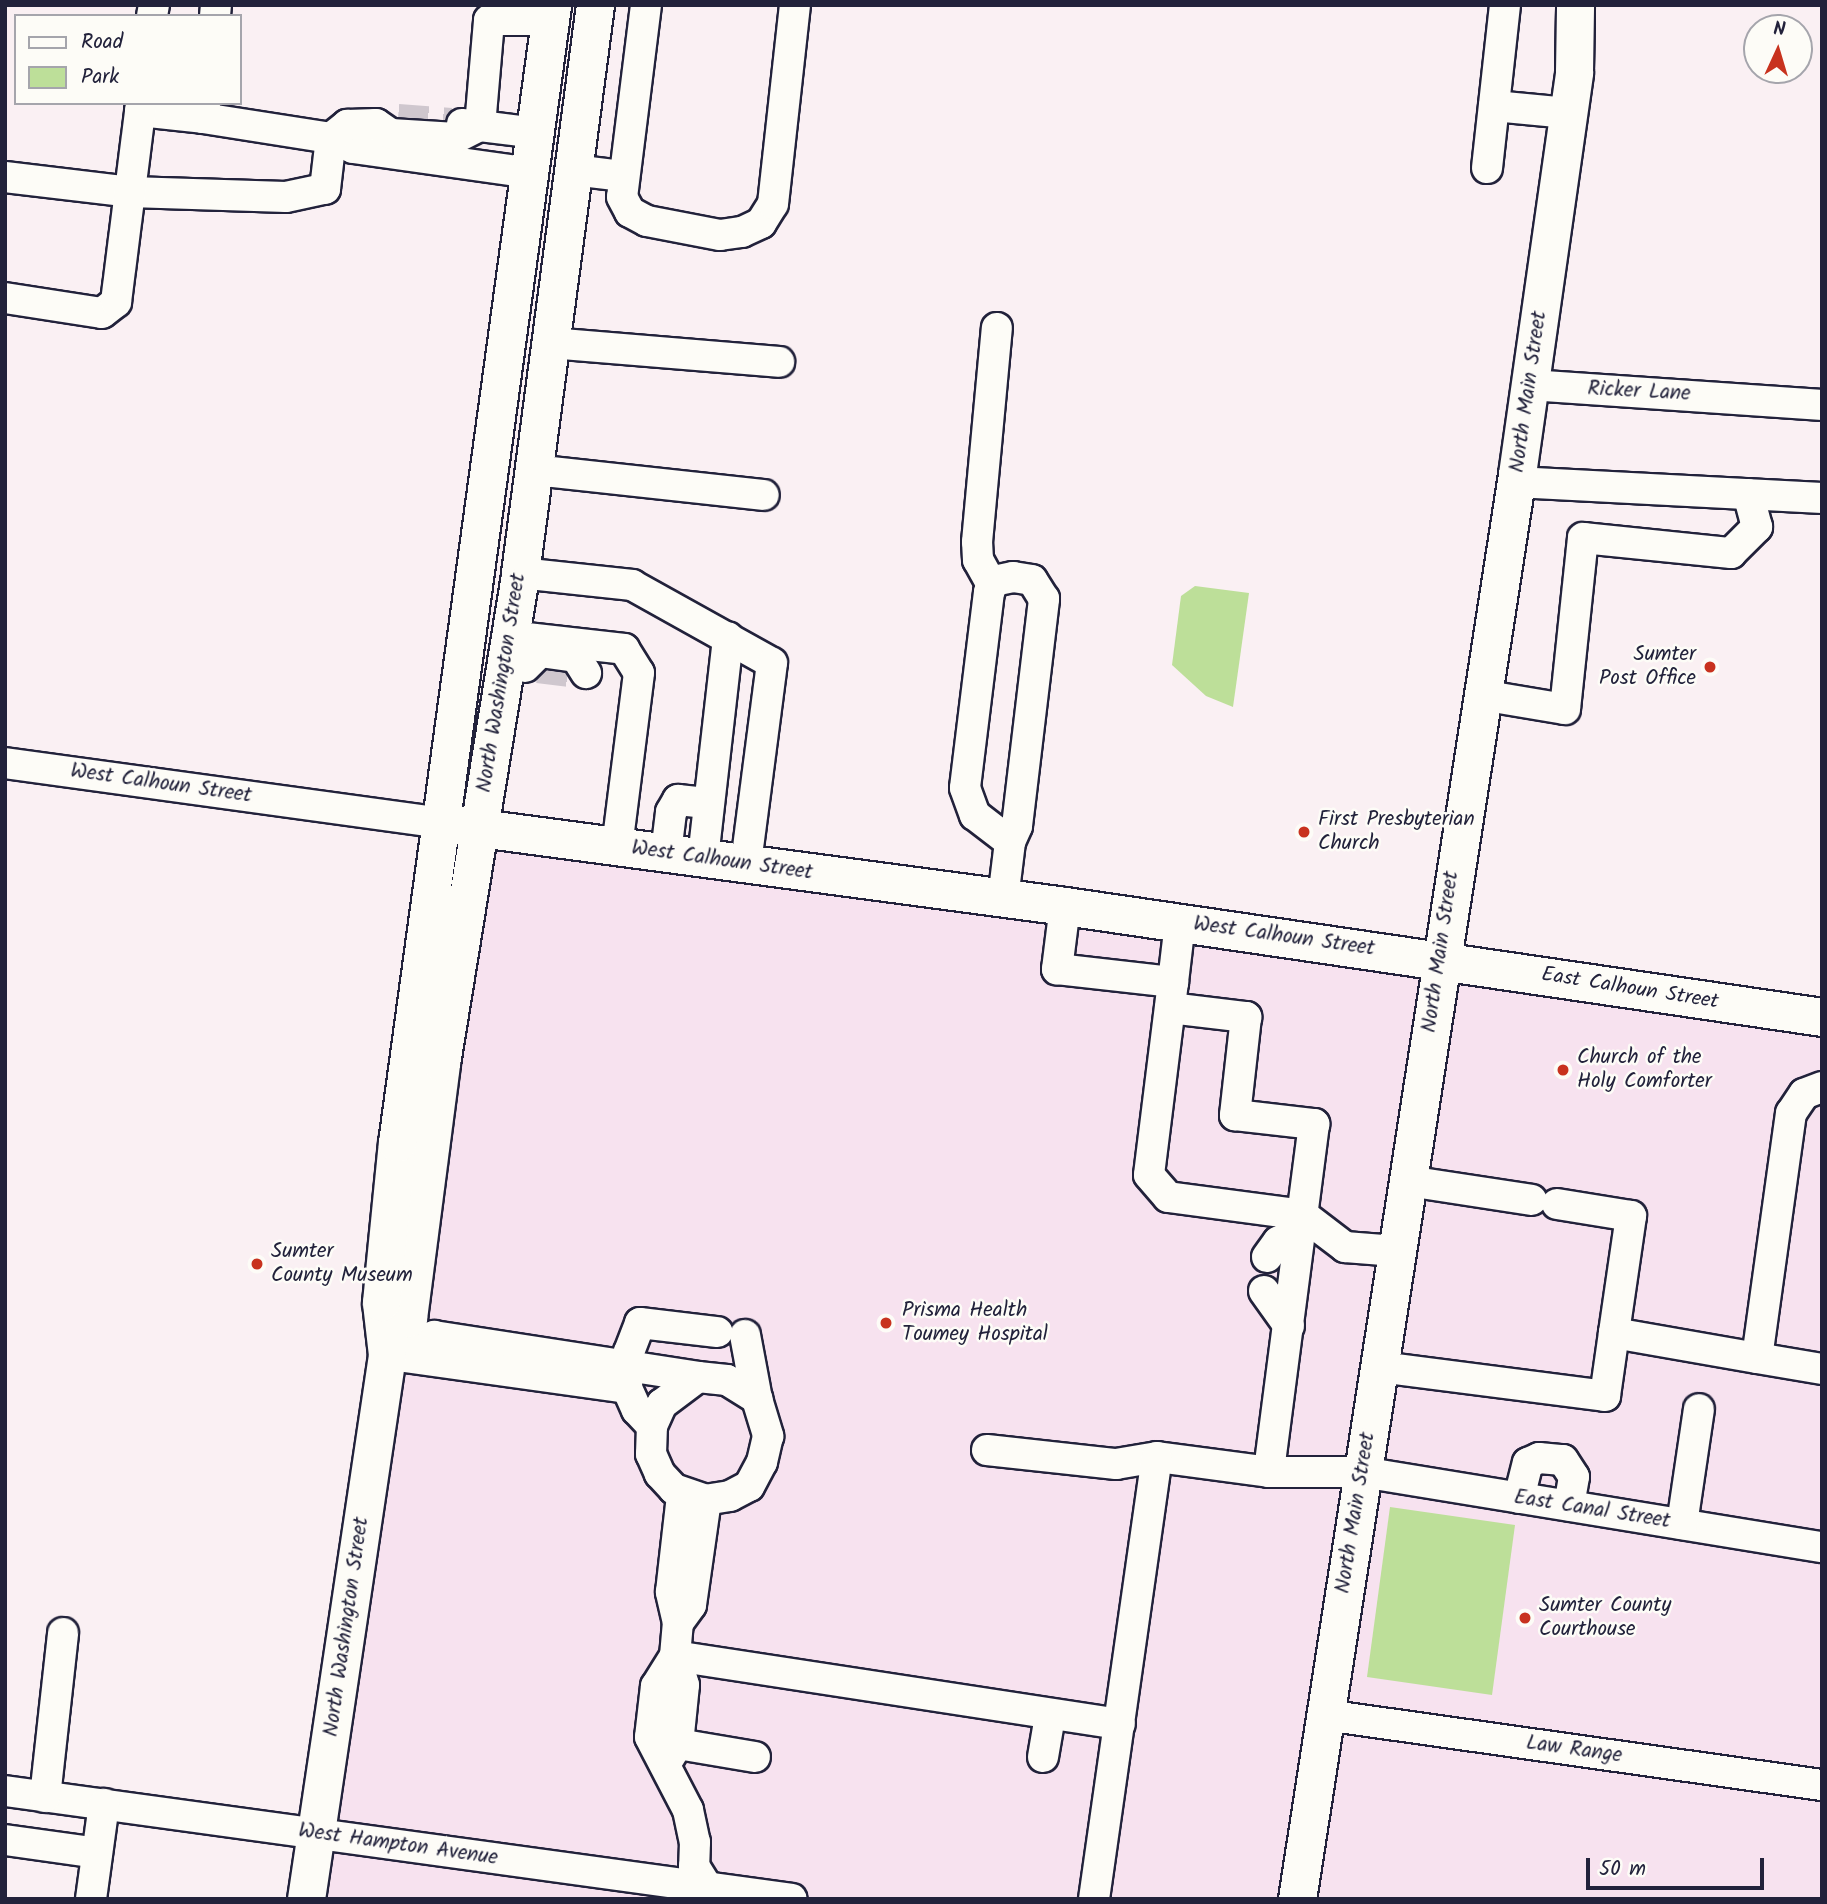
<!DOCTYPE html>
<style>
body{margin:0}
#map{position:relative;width:1827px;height:1904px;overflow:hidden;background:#faf0f3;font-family:Kalam,sans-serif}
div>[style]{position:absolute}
.built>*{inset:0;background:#f7e2ef}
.green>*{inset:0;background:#bddf99}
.minor-tunnel>*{height:30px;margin-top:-15px;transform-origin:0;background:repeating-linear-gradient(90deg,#cfc7ce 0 30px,transparent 0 45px)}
.roads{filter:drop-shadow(2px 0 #22223b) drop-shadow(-2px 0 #22223b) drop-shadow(0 2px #22223b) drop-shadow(0 -2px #22223b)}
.minor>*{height:30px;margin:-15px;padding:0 15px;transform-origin:15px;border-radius:15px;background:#fdfcf7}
.major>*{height:37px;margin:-18.5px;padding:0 18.5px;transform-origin:18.5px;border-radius:18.5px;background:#fdfcf7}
.dots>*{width:19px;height:19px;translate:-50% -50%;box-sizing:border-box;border:4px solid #fdfcf7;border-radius:50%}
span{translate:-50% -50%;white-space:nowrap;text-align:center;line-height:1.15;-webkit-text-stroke:5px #fdfcf7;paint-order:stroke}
.street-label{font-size:21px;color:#22223b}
.poi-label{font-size:21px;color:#22223b}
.right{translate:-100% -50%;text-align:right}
.left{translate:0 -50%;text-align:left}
.frame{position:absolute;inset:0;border:7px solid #22223b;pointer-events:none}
.legend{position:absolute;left:14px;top:14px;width:228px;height:91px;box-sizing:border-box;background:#fdfcf7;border:2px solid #a5a5ac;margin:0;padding:9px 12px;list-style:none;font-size:21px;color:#22223b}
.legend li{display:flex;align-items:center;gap:14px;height:35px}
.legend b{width:35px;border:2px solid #a5a5ac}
.north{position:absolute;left:1743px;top:14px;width:70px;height:70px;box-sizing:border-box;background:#fdfcf7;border:2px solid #a5a5ac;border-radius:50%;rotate:4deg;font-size:19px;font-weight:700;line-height:28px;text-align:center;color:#22223b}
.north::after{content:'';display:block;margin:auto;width:24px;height:32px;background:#c8321e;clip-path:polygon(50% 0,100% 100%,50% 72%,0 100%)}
.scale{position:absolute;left:1586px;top:1858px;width:178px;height:32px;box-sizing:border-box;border:4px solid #22223b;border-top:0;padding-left:9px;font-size:21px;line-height:24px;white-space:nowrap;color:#22223b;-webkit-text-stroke:5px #fdfcf7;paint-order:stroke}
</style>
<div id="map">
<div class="built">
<div style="clip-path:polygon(459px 824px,1822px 1027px,1822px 1899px,304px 1899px)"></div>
</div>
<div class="green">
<div style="clip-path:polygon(1195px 586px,1249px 593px,1233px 707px,1206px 696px,1172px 665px,1181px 596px)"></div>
<div style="clip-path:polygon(1390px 1507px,1515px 1525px,1492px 1695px,1367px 1677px)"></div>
</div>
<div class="minor-tunnel">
<div style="left:398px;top:119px;width:53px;rotate:4.3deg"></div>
<div style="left:538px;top:668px;width:35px;rotate:7deg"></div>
</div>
<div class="roads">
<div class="minor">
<div style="left:646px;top:5px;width:193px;rotate:97.1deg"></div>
<div style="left:622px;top:197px;width:17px;rotate:62deg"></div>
<div style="left:630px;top:212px;width:19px;rotate:28deg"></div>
<div style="left:647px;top:221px;width:74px;rotate:10.9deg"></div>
<div style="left:720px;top:235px;width:22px;rotate:-8deg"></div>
<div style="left:742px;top:232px;width:21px;rotate:-25deg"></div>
<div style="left:761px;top:223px;width:22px;rotate:-58deg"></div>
<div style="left:773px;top:204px;width:200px;rotate:-83.7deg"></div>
<div style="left:152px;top:16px;width:11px;rotate:-80deg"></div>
<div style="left:215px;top:16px;width:11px;rotate:-85deg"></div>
<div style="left:1494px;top:106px;width:74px;rotate:5.4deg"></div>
<div style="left:140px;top:111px;width:63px;rotate:6.3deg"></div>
<div style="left:203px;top:118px;width:15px;rotate:-82deg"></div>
<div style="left:203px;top:118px;width:130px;rotate:8.9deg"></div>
<div style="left:331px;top:138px;width:24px;rotate:24deg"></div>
<div style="left:353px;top:148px;width:179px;rotate:8deg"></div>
<div style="left:462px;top:124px;width:18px;rotate:6deg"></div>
<div style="left:480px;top:126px;width:106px;rotate:-85.1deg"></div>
<div style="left:489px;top:20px;width:61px"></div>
<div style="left:1487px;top:168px;width:164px;rotate:-83.7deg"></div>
<div style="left:573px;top:170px;width:49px;rotate:7deg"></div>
<div style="left:5px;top:177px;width:126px;rotate:6.8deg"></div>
<div style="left:130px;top:192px;width:156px;rotate:1.8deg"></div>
<div style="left:286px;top:197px;width:40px;rotate:-12deg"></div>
<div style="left:325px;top:189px;width:51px;rotate:-83.3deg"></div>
<div style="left:331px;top:138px;width:21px;rotate:-39deg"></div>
<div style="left:347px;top:125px;width:29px;rotate:-2deg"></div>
<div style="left:376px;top:124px;width:18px;rotate:34deg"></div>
<div style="left:391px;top:134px;width:65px;rotate:3.5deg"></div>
<div style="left:456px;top:138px;width:27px;rotate:-27deg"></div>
<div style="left:480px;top:126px;width:56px;rotate:7.1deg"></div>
<div style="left:5px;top:298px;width:98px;rotate:8.8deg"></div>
<div style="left:102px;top:313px;width:18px;rotate:-38deg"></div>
<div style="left:116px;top:302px;width:201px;rotate:-82.8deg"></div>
<div style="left:550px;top:343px;width:230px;rotate:4.7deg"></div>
<div style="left:1530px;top:385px;width:293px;rotate:3.9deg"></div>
<div style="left:534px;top:470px;width:231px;rotate:6.2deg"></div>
<div style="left:1516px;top:482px;width:306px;rotate:3deg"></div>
<div style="left:520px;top:573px;width:113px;rotate:6.1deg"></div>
<div style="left:632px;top:585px;width:160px;rotate:29.1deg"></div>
<div style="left:772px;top:663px;width:203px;rotate:97.4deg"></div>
<div style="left:992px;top:585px;width:29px;rotate:-119deg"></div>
<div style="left:978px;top:560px;width:18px;rotate:-93deg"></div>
<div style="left:977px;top:542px;width:215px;rotate:-84.7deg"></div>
<div style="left:509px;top:636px;width:116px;rotate:6.4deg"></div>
<div style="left:624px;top:649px;width:28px;rotate:58deg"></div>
<div style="left:639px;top:673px;width:174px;rotate:97.2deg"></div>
<div style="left:525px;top:667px;width:21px;rotate:-45deg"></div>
<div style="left:540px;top:652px;width:36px;rotate:8deg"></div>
<div style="left:576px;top:657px;width:19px;rotate:58deg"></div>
<div style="left:1481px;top:695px;width:85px;rotate:9.5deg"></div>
<div style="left:1565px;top:709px;width:172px;rotate:-84deg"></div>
<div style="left:1583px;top:538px;width:149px;rotate:5.8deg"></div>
<div style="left:1731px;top:553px;width:37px;rotate:-45deg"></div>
<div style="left:1757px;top:527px;width:34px;rotate:-105deg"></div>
<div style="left:5px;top:763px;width:442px;rotate:7.8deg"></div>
<div style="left:666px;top:853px;width:41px;rotate:-83deg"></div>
<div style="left:671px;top:812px;width:14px;rotate:-60deg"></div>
<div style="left:678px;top:800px;width:31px;rotate:6deg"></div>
<div style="left:703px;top:858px;width:222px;rotate:-83.5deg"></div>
<div style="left:1003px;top:899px;width:57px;rotate:-83deg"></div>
<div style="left:1010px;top:842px;width:17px;rotate:-66deg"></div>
<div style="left:1017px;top:826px;width:229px;rotate:-83.2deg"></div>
<div style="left:1044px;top:599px;width:22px;rotate:-122deg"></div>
<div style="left:1032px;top:580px;width:19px;rotate:-171deg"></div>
<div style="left:1013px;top:577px;width:19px;rotate:168deg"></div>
<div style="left:994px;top:581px;width:12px;rotate:114deg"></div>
<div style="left:989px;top:592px;width:197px;rotate:97deg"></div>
<div style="left:965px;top:788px;width:29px;rotate:70deg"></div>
<div style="left:975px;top:815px;width:44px;rotate:37.6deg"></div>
<div style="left:1065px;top:906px;width:64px;rotate:97.2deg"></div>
<div style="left:1057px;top:969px;width:117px;rotate:6.4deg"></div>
<div style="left:1173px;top:982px;width:194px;rotate:97.1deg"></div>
<div style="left:1149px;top:1175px;width:29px;rotate:49deg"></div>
<div style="left:1168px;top:1197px;width:136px;rotate:7.6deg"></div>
<div style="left:1303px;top:1215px;width:53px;rotate:37.3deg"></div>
<div style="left:1345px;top:1247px;width:51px;rotate:4.5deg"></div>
<div style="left:1173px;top:982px;width:60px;rotate:-83.3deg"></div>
<div style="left:1170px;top:1008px;width:77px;rotate:6.8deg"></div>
<div style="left:1246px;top:1017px;width:99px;rotate:96.4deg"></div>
<div style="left:1235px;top:1115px;width:80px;rotate:6.5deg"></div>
<div style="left:1314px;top:1124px;width:351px;rotate:97.4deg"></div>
<div style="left:1822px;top:1087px;width:19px;rotate:159deg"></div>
<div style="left:1804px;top:1094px;width:23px;rotate:124deg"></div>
<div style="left:1791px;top:1113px;width:247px;rotate:97.9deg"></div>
<div style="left:1757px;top:1358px;width:66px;rotate:9.6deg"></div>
<div style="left:1408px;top:1181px;width:125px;rotate:8.7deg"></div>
<div style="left:1557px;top:1204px;width:75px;rotate:9.2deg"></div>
<div style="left:1631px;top:1216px;width:118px;rotate:98.3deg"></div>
<div style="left:1267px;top:1257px;width:19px;rotate:-54deg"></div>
<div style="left:1278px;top:1242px;width:27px;rotate:-28deg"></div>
<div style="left:1264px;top:1291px;width:43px;rotate:54.5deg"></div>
<div style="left:745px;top:1335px;width:65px;rotate:79.4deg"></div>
<div style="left:387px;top:1355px;width:51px;rotate:-22deg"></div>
<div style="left:434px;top:1336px;width:267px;rotate:8.8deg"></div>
<div style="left:390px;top:1355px;width:239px;rotate:7.9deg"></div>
<div style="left:627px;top:1388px;width:24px;rotate:66deg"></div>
<div style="left:637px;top:1410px;width:22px;rotate:47deg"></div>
<div style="left:1380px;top:1367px;width:227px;rotate:7.3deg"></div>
<div style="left:1605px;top:1396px;width:64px;rotate:-81.9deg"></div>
<div style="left:1614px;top:1333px;width:145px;rotate:9.9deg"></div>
<div style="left:698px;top:1377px;width:29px;rotate:6deg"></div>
<div style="left:727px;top:1380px;width:36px;rotate:32deg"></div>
<div style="left:757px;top:1399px;width:39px;rotate:73deg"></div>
<div style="left:768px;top:1436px;width:27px;rotate:103deg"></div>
<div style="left:762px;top:1462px;width:27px;rotate:118deg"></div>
<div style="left:749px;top:1486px;width:21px;rotate:152deg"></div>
<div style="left:730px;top:1496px;width:24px;rotate:171deg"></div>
<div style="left:706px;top:1500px;width:34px;rotate:-161deg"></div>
<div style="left:674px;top:1489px;width:21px;rotate:-133deg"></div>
<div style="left:660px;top:1474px;width:22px;rotate:-114deg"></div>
<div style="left:651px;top:1454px;width:28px;rotate:-88deg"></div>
<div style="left:652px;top:1426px;width:24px;rotate:-66deg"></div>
<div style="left:662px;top:1404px;width:45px;rotate:-36.9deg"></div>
<div style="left:627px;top:1386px;width:34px;rotate:-87deg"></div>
<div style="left:629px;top:1352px;width:31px;rotate:-69deg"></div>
<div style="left:640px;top:1323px;width:78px;rotate:6.7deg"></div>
<div style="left:987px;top:1450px;width:130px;rotate:6.2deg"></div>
<div style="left:1116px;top:1464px;width:42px;rotate:-9.7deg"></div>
<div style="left:1157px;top:1457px;width:113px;rotate:7.6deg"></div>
<div style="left:1269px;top:1472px;width:93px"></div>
<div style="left:1362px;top:1472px;width:466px;rotate:9.3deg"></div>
<div style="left:1519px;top:1498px;width:36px;rotate:-76deg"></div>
<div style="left:1528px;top:1463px;width:12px;rotate:-24deg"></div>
<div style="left:1539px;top:1458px;width:24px;rotate:5deg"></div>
<div style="left:1563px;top:1460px;width:20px;rotate:57deg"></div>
<div style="left:1574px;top:1477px;width:29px;rotate:100deg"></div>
<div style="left:1682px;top:1524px;width:116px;rotate:-81.6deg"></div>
<div style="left:678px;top:1623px;width:22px;rotate:-54deg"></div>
<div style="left:691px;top:1605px;width:106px;rotate:-81.9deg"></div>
<div style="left:675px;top:1656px;width:450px;rotate:8.7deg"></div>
<div style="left:675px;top:1656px;width:36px;rotate:122deg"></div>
<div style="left:656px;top:1686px;width:51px;rotate:96.7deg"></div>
<div style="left:650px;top:1737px;width:82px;rotate:62.5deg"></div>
<div style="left:688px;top:1810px;width:33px;rotate:78deg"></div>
<div style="left:695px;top:1842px;width:24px;rotate:92deg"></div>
<div style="left:694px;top:1866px;width:26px;rotate:58deg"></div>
<div style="left:708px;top:1888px;width:11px;rotate:100deg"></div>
<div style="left:1325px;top:1715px;width:502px;rotate:8.02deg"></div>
<div style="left:678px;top:1744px;width:78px;rotate:9.6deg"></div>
<div style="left:1043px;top:1757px;width:42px;rotate:-80.3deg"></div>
<div style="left:666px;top:1763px;width:22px;rotate:-58deg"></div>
<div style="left:678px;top:1744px;width:59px;rotate:-84.2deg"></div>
<div style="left:684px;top:1685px;width:30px;rotate:-107deg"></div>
<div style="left:675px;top:1656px;width:33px;rotate:-85deg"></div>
<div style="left:678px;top:1623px;width:32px;rotate:-103deg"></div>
<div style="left:671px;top:1592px;width:98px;rotate:-83.5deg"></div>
<div style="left:5px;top:1791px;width:794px;rotate:7.81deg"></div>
<div style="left:45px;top:1797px;width:165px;rotate:-83.7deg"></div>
<div style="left:5px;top:1840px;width:93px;rotate:8deg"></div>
<div style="left:91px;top:1899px;width:96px;rotate:-82.2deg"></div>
<div style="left:1094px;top:1899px;width:446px;rotate:-81.9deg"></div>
</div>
<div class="major">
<div style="left:443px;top:823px;width:628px;rotate:7.6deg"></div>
<div style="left:1065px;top:906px;width:765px;rotate:8.34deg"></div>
<div style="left:387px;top:1355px;width:43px;rotate:-60.4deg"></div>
<div style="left:408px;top:1318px;width:257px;rotate:-82.6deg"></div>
<div style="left:441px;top:1063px;width:496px;rotate:-80.8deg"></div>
<div style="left:520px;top:573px;width:573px;rotate:-82.48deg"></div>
<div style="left:306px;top:1899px;width:550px;rotate:-81.53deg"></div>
<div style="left:387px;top:1355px;width:53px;rotate:-96.5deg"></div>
<div style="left:381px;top:1302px;width:160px;rotate:-84.3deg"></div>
<div style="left:397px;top:1143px;width:1149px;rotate:-82.24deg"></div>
<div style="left:1297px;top:1899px;width:1442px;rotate:-81.22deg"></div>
<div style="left:1517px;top:474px;width:406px;rotate:-81.9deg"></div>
<div style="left:1574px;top:72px;width:67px;rotate:-89.1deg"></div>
</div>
</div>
<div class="dots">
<div style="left:1710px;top:667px;background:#c8321e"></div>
<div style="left:1304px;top:832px;background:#c8321e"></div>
<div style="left:1563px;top:1070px;background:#c8321e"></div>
<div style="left:257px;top:1264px;background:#c8321e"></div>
<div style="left:886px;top:1323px;background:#c8321e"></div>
<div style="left:1525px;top:1618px;background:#c8321e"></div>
</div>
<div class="street-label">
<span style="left:1529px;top:392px;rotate:-82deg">North Main Street</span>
<span style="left:1639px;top:392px;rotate:3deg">Ricker Lane</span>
<span style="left:502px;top:683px;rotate:-81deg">North Washington Street</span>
<span style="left:161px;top:784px;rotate:8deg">West Calhoun Street</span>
<span style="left:722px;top:861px;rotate:8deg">West Calhoun Street</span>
<span style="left:1284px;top:937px;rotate:8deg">West Calhoun Street</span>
<span style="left:1441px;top:952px;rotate:-82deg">North Main Street</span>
<span style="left:1630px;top:989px;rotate:9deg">East Calhoun Street</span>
<span style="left:1592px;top:1510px;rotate:9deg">East Canal Street</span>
<span style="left:1356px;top:1513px;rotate:-81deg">North Main Street</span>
<span style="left:347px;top:1627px;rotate:-82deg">North Washington Street</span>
<span style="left:1574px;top:1750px;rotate:8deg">Law Range</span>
<span style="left:398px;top:1845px;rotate:8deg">West Hampton Avenue</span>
</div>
<div class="poi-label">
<span class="right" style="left:1696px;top:667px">Sumter<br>Post Office</span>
<span class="left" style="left:1318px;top:832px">First Presbyterian<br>Church</span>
<span class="left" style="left:1577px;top:1070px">Church of the<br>Holy Comforter</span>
<span class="left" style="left:271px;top:1264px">Sumter<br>County Museum</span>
<span class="left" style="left:902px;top:1323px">Prisma Health<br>Toumey Hospital</span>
<span class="left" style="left:1539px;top:1618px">Sumter County<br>Courthouse</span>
</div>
<div class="frame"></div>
<ul class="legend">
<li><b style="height:9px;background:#fdfcf7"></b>Road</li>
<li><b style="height:19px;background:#bddf99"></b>Park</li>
</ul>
<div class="north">N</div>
<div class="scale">50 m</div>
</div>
